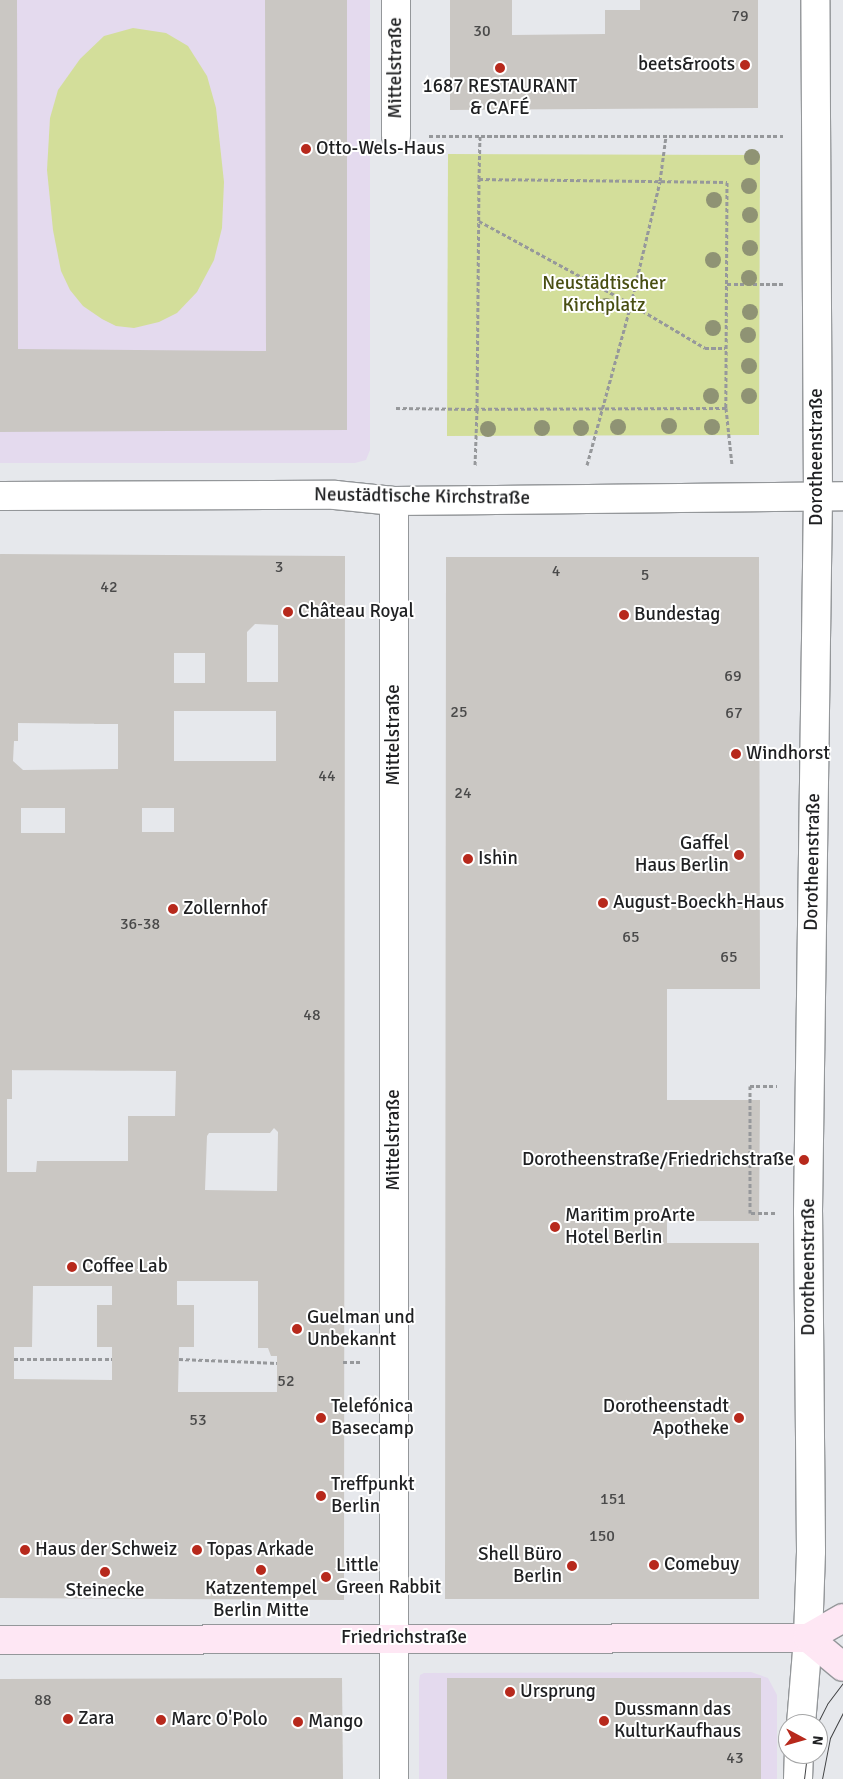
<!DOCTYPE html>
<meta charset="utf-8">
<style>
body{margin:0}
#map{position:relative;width:843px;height:1779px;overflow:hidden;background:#e6e8ec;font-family:Signika,sans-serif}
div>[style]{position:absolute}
.commercial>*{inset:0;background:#e4daee}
.green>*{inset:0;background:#d3de9a}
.building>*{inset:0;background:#cac7c3}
.path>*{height:3px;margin-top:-1.5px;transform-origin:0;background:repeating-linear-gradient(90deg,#96989b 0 4px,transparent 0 6.5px)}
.roads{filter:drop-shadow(1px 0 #94979a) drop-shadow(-1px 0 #94979a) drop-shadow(0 1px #94979a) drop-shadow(0 -1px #94979a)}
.minor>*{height:28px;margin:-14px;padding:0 14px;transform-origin:14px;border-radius:14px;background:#fff}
.tertiary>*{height:28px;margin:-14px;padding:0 14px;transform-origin:14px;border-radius:14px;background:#fff}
.secondary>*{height:28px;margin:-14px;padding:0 14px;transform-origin:14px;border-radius:14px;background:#fee7f4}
.tram>*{height:1px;margin:-0.5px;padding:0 0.5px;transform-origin:0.5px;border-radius:0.5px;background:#3f4042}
.trees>*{width:16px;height:16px;margin:-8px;border-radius:50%;background:#8f9374}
.dots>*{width:14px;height:14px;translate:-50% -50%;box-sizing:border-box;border:2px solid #fff;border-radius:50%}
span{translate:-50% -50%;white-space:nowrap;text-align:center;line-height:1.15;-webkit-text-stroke:4px #fff;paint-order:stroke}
.number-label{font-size:16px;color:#4a4a4a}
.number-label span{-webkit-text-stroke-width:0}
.poi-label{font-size:19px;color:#1f2022}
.right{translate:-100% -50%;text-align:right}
.left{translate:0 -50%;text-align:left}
.street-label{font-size:19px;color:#1f2022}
.park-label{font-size:19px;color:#484e12}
.north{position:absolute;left:778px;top:1714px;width:50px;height:50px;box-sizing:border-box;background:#fff;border:1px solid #a5a6a7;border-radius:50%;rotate:96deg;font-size:14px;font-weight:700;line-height:20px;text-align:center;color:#1f2022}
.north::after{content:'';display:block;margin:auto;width:18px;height:22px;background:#b7291c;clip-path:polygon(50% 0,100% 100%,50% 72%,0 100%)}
</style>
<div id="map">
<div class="commercial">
<div style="clip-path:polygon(0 0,370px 0,370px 450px,366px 460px,355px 463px,0 463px)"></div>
<div style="clip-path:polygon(751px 1672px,768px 1678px,777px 1695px,777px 1779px,419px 1779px,419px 1681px,420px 1675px,424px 1673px)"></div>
</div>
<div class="green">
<div style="clip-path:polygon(133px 28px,166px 33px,188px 46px,207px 76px,216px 108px,224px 182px,222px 228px,214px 260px,197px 292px,177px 313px,159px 322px,134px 328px,116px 326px,102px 319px,83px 306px,70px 290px,61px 271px,53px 230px,47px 170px,50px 118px,58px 90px,80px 59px,104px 36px)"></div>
<div style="clip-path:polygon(448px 154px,760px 155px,759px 435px,447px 436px)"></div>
</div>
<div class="building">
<div style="clip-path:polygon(0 0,17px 0,18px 349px,266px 351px,265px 0,347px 0,347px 430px,0 432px)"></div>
<div style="clip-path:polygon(450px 0,512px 0,512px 35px,605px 34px,605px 10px,640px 10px,640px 0,758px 0,758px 108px,450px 110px)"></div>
<div style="clip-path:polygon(evenodd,0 554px,345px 556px,344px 1600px,0 1598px,0 554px,255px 624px,278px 625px,278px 682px,247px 682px,247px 632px,255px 624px,0 554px,174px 653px,205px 653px,205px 683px,174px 683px,174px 653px,0 554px,174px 711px,276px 711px,276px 761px,174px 761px,174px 711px,0 554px,18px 723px,118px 724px,118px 769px,23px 770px,13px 761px,14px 741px,18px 741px,18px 723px,0 554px,21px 808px,65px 808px,65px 833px,21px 833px,21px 808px,0 554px,142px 808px,174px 808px,174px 832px,142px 832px,142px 808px,0 554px,12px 1070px,176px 1071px,175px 1116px,128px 1116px,128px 1161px,37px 1161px,36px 1172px,7px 1172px,7px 1099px,12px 1099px,12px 1070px,0 554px,274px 1128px,278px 1132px,277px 1191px,205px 1190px,207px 1136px,209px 1133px,270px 1133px,274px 1128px,0 554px,177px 1281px,258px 1281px,258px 1348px,268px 1348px,271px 1356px,277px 1356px,277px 1392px,178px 1392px,179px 1347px,194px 1347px,194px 1305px,177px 1305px,177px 1281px,0 554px,33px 1286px,112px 1286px,112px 1305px,97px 1305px,97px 1347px,112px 1347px,112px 1380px,14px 1379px,14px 1347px,32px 1347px,33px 1286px)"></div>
<div style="clip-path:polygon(446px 557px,759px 557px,760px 989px,667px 989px,667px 1100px,760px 1100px,759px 1221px,667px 1221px,667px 1243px,759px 1243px,759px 1599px,445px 1599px)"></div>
<div style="clip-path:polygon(342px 1678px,343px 1779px,0 1779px,0 1679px)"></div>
<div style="clip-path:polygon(447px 1678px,761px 1678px,761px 1779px,447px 1779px)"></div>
</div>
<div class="path">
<div style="left:429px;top:136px;width:354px"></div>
<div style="left:479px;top:179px;width:248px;rotate:0.7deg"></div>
<div style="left:727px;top:182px;width:226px;rotate:90.3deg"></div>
<div style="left:726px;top:408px;width:249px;rotate:179.8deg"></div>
<div style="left:477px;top:409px;width:230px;rotate:-89.5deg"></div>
<div style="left:479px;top:179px;width:43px;rotate:-88.7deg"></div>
<div style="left:479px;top:221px;width:173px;rotate:28.6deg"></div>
<div style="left:631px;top:304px;width:86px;rotate:30.7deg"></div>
<div style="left:705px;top:348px;width:20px"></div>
<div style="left:727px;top:284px;width:57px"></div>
<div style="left:396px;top:408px;width:81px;rotate:0.7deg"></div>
<div style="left:477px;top:409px;width:58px;rotate:92deg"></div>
<div style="left:726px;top:408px;width:57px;rotate:84deg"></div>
<div style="left:587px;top:465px;width:167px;rotate:-74.7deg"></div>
<div style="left:631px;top:304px;width:126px;rotate:-76.7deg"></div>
<div style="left:660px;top:181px;width:45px;rotate:-82.4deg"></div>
<div style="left:667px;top:1157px;width:82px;rotate:-0.7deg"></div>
<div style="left:775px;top:1213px;width:25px;rotate:180deg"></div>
<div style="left:750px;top:1213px;width:127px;rotate:-90deg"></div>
<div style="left:750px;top:1086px;width:27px"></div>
<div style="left:14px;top:1359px;width:98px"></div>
<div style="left:179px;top:1359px;width:98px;rotate:2.3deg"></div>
<div style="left:343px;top:1362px;width:18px"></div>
</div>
<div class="roads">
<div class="minor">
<div style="left:396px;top:136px;width:136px;rotate:-90deg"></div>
<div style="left:801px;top:1724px;width:86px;rotate:-85.3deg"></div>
<div style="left:808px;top:1638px;width:87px;rotate:-88deg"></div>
<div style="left:811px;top:1551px;width:339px;rotate:-90.5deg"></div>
<div style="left:808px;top:1212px;width:715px;rotate:-89.2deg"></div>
<div style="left:818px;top:497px;width:497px;rotate:-90.3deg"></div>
<div style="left:394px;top:1779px;width:1278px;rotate:-90deg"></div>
<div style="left:798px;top:1779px;width:25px;rotate:-88deg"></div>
</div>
<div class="tertiary">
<div style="left:0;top:496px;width:335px;rotate:-0.2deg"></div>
<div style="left:335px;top:495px;width:59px;rotate:5.8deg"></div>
<div style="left:394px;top:501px;width:449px;rotate:-0.6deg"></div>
</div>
<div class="secondary">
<div style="left:808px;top:1638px;width:45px;rotate:39.6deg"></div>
<div style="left:0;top:1640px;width:808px;rotate:-0.14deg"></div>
<div style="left:808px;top:1638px;width:40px;rotate:-29.7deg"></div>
</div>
</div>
<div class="tram">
<div style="left:817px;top:1724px;width:22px;rotate:-63deg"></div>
<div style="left:827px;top:1704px;width:26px;rotate:-53deg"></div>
<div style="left:804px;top:1779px;width:25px;rotate:-83deg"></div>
<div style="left:822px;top:1779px;width:42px;rotate:-79deg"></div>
<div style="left:830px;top:1738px;width:29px;rotate:-63deg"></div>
</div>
<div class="trees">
<div style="left:752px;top:157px"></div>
<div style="left:749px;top:186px"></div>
<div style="left:714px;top:200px"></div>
<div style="left:750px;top:215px"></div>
<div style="left:750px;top:248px"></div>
<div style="left:713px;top:260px"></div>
<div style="left:749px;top:278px"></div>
<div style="left:606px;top:306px"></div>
<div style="left:750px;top:312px"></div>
<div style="left:713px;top:328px"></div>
<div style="left:748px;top:335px"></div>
<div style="left:749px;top:366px"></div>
<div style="left:711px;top:396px"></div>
<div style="left:749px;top:396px"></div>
<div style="left:669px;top:426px"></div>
<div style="left:618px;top:427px"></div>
<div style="left:712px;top:427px"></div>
<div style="left:542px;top:428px"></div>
<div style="left:581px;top:428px"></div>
<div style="left:488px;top:429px"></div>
</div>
<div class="dots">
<div style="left:745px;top:65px;background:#b7291c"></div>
<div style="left:500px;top:68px;background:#b7291c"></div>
<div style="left:306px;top:149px;background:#b7291c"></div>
<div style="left:288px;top:612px;background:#b7291c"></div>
<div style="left:624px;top:615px;background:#b7291c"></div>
<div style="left:736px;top:754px;background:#b7291c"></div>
<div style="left:739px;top:855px;background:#b7291c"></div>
<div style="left:468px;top:859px;background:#b7291c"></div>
<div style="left:603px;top:903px;background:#b7291c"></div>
<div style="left:173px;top:909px;background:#b7291c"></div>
<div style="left:804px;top:1160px;background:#b7291c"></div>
<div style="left:555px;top:1227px;background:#b7291c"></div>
<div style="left:72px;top:1267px;background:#b7291c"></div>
<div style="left:297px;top:1329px;background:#b7291c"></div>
<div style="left:321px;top:1418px;background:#b7291c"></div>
<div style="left:739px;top:1418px;background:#b7291c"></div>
<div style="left:321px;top:1496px;background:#b7291c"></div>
<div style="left:25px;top:1550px;background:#b7291c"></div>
<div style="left:197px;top:1550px;background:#b7291c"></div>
<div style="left:654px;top:1565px;background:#b7291c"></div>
<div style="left:572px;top:1566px;background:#b7291c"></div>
<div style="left:261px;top:1570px;background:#b7291c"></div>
<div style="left:105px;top:1572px;background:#b7291c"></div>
<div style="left:326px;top:1577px;background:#b7291c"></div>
<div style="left:510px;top:1692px;background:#b7291c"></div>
<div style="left:68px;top:1719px;background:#b7291c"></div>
<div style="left:161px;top:1720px;background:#b7291c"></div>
<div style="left:604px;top:1721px;background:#b7291c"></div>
<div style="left:298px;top:1722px;background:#b7291c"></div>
</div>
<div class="number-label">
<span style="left:740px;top:16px">79</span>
<span style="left:482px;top:31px">30</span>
<span style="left:279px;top:567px">3</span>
<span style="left:556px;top:571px">4</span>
<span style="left:645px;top:575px">5</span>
<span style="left:109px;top:587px">42</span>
<span style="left:733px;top:676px">69</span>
<span style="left:459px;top:712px">25</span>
<span style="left:734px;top:713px">67</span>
<span style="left:327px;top:776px">44</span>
<span style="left:463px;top:793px">24</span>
<span style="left:140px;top:924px">36-38</span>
<span style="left:631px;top:937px">65</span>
<span style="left:729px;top:957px">65</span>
<span style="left:312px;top:1015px">48</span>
<span style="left:286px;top:1381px">52</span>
<span style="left:198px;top:1420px">53</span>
<span style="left:613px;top:1499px">151</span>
<span style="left:602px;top:1536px">150</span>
<span style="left:43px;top:1700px">88</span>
<span style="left:735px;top:1758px">43</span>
</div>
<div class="poi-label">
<span class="right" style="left:735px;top:65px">beets&amp;roots</span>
<span style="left:500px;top:98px">1687 RESTAURANT<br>&amp; CAFÉ</span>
<span class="left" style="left:316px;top:149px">Otto-Wels-Haus</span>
<span class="left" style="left:298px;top:612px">Château Royal</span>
<span class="left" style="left:634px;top:615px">Bundestag</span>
<span class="left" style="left:746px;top:754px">Windhorst</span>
<span class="right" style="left:729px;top:855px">Gaffel<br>Haus Berlin</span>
<span class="left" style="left:478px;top:859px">Ishin</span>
<span class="left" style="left:613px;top:903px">August-Boeckh-Haus</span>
<span class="left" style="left:183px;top:909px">Zollernhof</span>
<span class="right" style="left:794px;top:1160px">Dorotheenstraße/Friedrichstraße</span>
<span class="left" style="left:565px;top:1227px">Maritim proArte<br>Hotel Berlin</span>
<span class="left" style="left:82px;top:1267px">Coffee Lab</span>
<span class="left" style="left:307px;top:1329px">Guelman und<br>Unbekannt</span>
<span class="left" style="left:331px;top:1418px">Telefónica<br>Basecamp</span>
<span class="right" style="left:729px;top:1418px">Dorotheenstadt<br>Apotheke</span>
<span class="left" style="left:331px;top:1496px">Treffpunkt<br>Berlin</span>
<span class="left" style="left:35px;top:1550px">Haus der Schweiz</span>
<span class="left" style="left:207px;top:1550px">Topas Arkade</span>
<span class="right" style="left:562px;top:1566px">Shell Büro<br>Berlin</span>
<span class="left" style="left:664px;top:1565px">Comebuy</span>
<span class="left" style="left:336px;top:1577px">Little<br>Green Rabbit</span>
<span style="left:261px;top:1600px">Katzentempel<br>Berlin Mitte</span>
<span style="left:105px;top:1591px">Steinecke</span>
<span class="left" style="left:520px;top:1692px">Ursprung</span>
<span class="left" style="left:614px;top:1721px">Dussmann das<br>KulturKaufhaus</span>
<span class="left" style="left:78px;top:1719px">Zara</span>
<span class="left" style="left:171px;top:1720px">Marc O'Polo</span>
<span class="left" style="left:308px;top:1722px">Mango</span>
</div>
<div class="street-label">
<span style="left:396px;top:68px;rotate:-90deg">Mittelstraße</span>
<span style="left:817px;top:457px;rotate:-90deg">Dorotheenstraße</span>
<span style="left:422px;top:497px;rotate:1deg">Neustädtische Kirchstraße</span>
<span style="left:394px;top:735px;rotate:-90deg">Mittelstraße</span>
<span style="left:813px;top:862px;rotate:-89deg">Dorotheenstraße</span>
<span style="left:394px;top:1140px;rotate:-90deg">Mittelstraße</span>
<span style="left:809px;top:1267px;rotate:-90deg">Dorotheenstraße</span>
<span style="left:404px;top:1638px">Friedrichstraße</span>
</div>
<div class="park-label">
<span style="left:604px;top:295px">Neustädtischer<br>Kirchplatz</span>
</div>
<div class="north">N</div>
</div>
